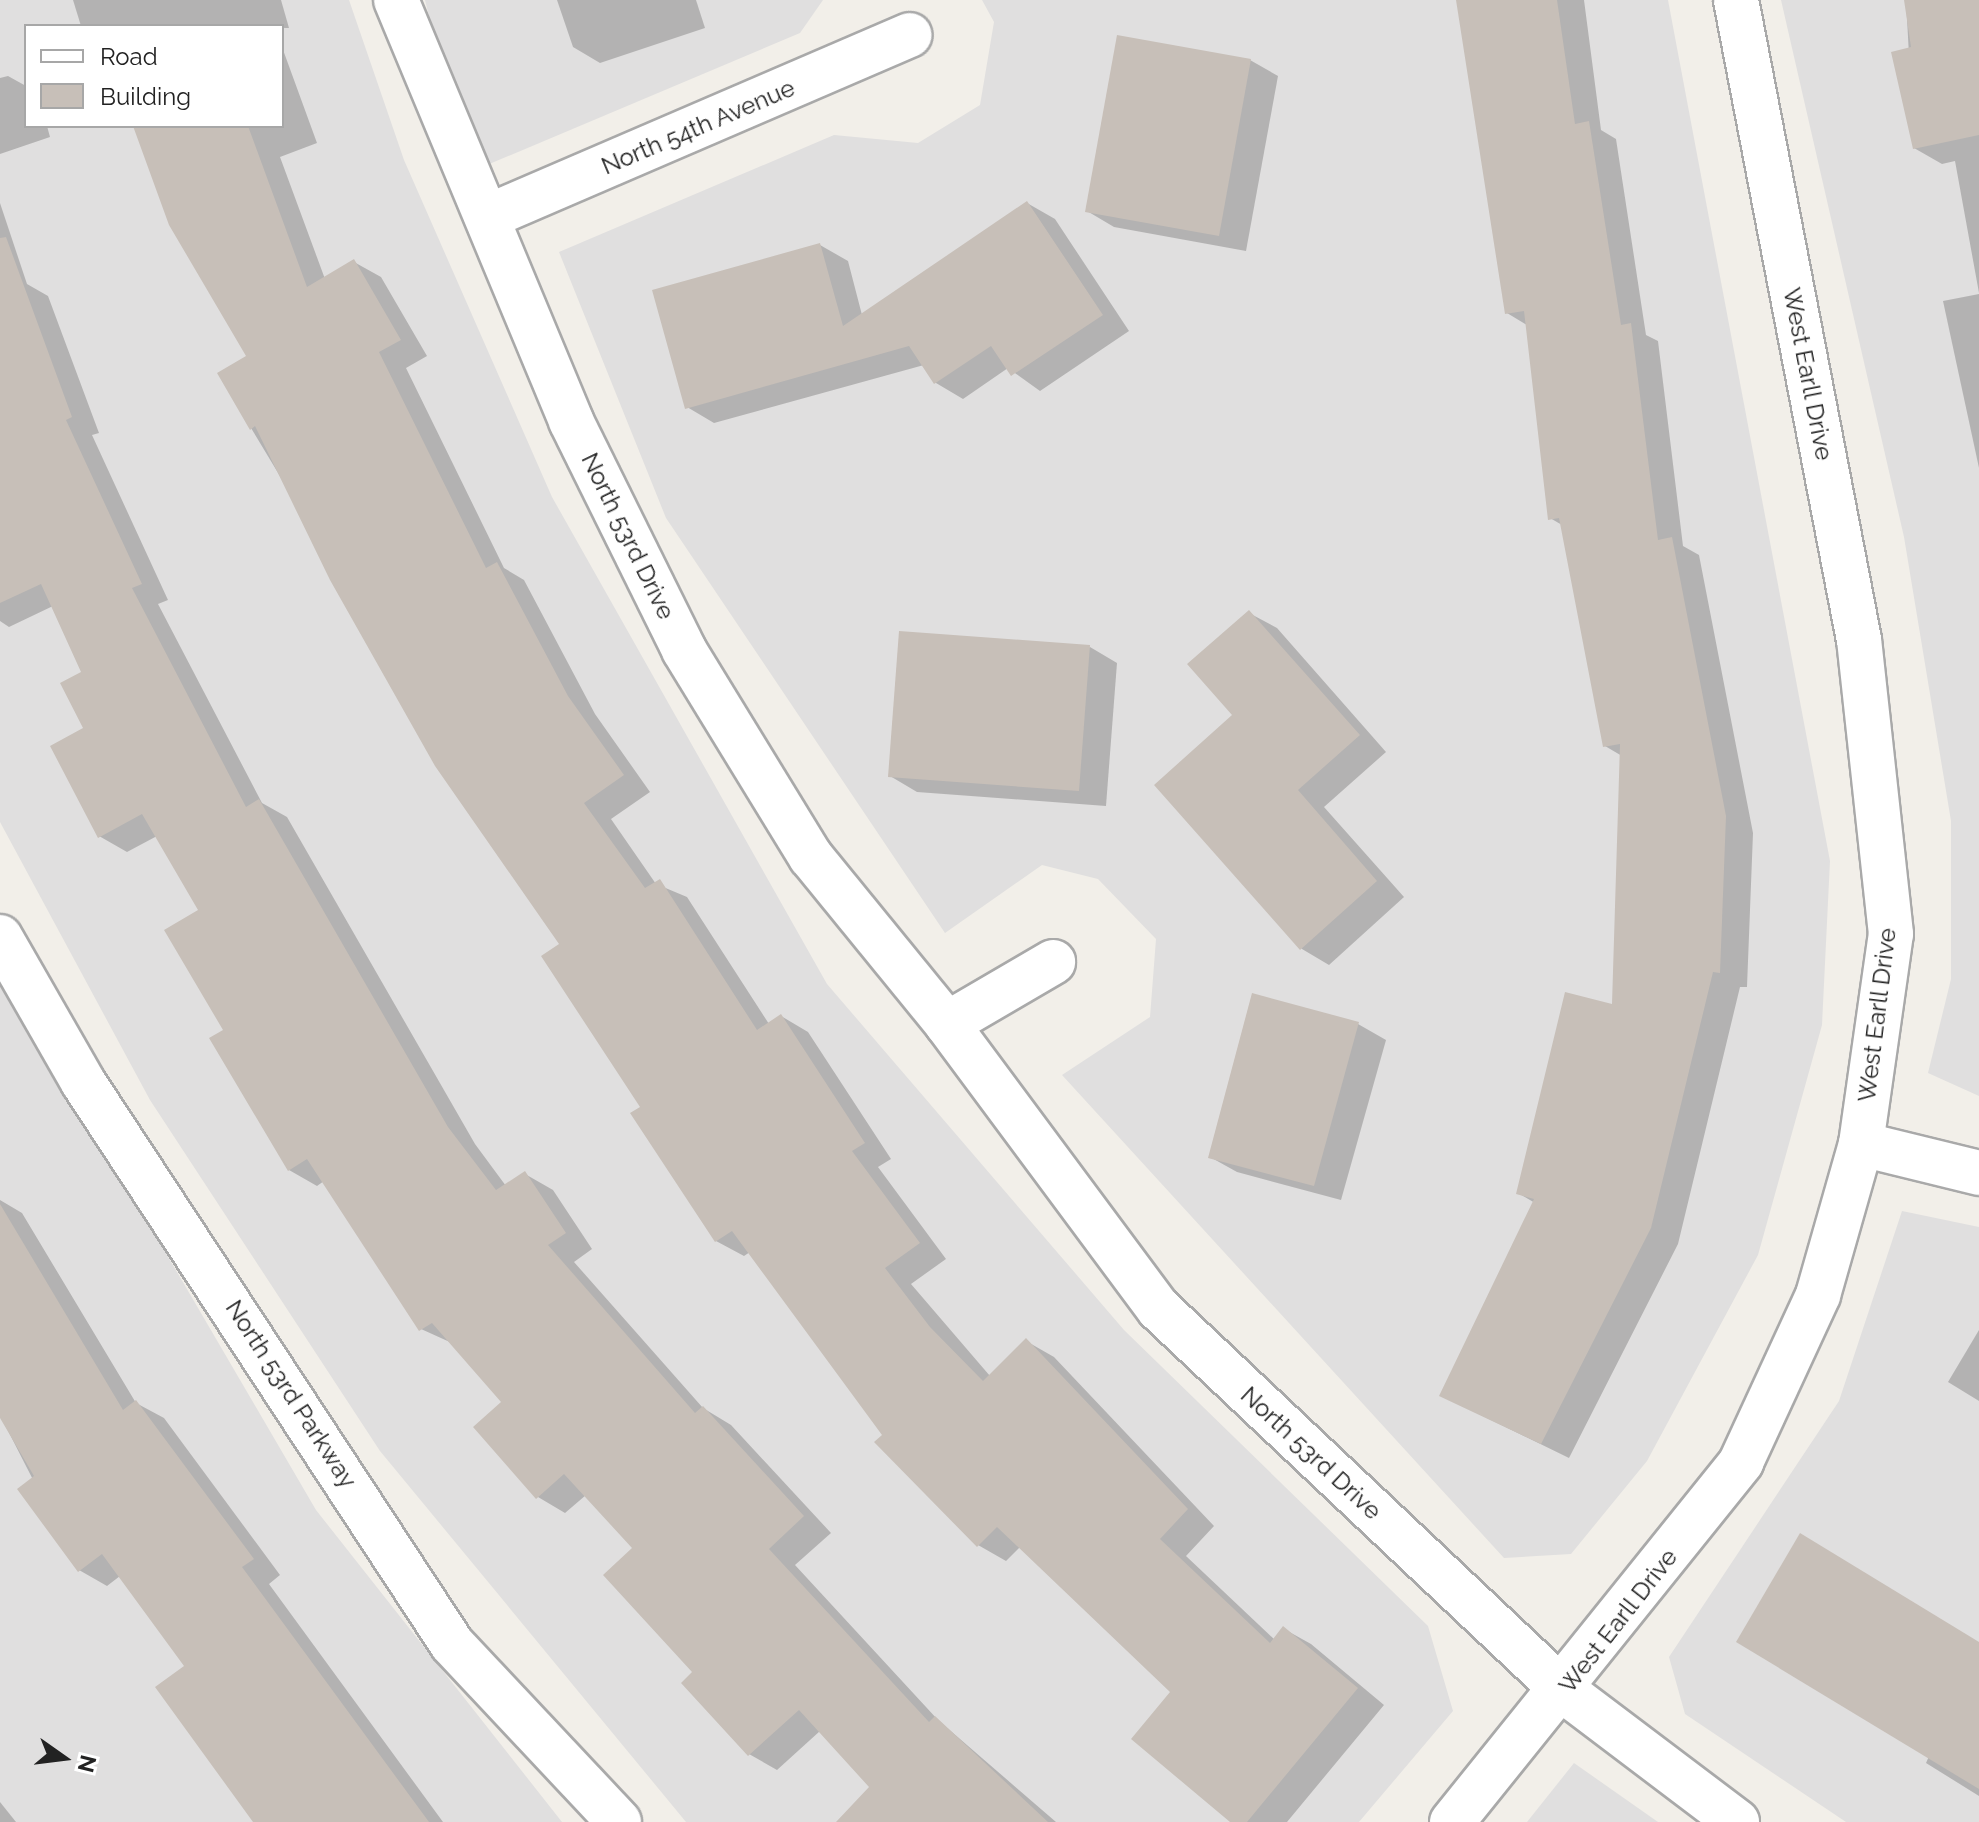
<!DOCTYPE html>
<style>
body{margin:0}
#map{position:relative;width:1979px;height:1822px;overflow:hidden;background:#f2efe9;font-family:Raleway,sans-serif}
div>[style]{position:absolute}
.residential>*{inset:0;background:#e0dfdf}
.shadow>*{inset:0;background:#0003}
.building>*{inset:0;background:#c7bfb8}
.roads{filter:drop-shadow(2px 0 #a9a9a9) drop-shadow(-2px 0 #a9a9a9) drop-shadow(0 2px #a9a9a9) drop-shadow(0 -2px #a9a9a9)}
.minor>*{height:44px;margin:-22px;padding:0 22px;transform-origin:22px;border-radius:22px;background:#fff}
span{translate:-50% -50%;white-space:nowrap;text-align:center;line-height:1.15;-webkit-text-stroke:8px #fff;paint-order:stroke}
.street-label{font-size:24px;color:#222}
.legend{position:absolute;left:24px;top:24px;width:260px;height:104px;box-sizing:border-box;background:#fff;border:2px solid #a7a7a7;margin:0;padding:10px 14px;list-style:none;font-size:24px;color:#222}
.legend li{display:flex;align-items:center;gap:16px;height:40px}
.legend b{width:40px;border:2px solid #a7a7a7}
.north{position:absolute;left:24px;top:1718px;width:80px;height:80px;-webkit-text-stroke:6px #fff;paint-order:stroke;rotate:104deg;font-size:22px;font-weight:700;line-height:32px;text-align:center;color:#222}
.north::after{content:'';display:block;margin:auto;width:28px;height:36px;background:#222;clip-path:polygon(50% 0,100% 100%,50% 72%,0 100%)}
</style>
<div id="map">
<div class="residential">
<div style="clip-path:polygon(evenodd,0 0,349px 0,404px 160px,552px 497px,827px 984px,1124px 1330px,1428px 1626px,1453px 1711px,1359px 1822px,686px 1822px,380px 1451px,150px 1100px,0 822px,0 0,26px 26px,282px 26px,282px 126px,26px 126px,26px 26px)"></div>
<div style="clip-path:polygon(425px 0,823px 0,800px 33px,468px 173px)"></div>
<div style="clip-path:polygon(982px 0,1668px 0,1830px 861px,1822px 1025px,1758px 1255px,1647px 1461px,1571px 1554px,1504px 1558px,1062px 1075px,1150px 1017px,1156px 939px,1098px 879px,1042px 865px,945px 933px,666px 518px,559px 252px,834px 135px,918px 143px,980px 105px,994px 22px)"></div>
<div style="clip-path:polygon(1781px 0,1979px 0,1979px 1096px,1928px 1073px,1951px 979px,1951px 821px,1904px 537px)"></div>
<div style="clip-path:polygon(0 969px,316px 1510px,562px 1822px,0 1822px)"></div>
<div style="clip-path:polygon(1902px 1211px,1979px 1227px,1979px 1822px,1846px 1822px,1685px 1714px,1669px 1657px,1839px 1401px)"></div>
<div style="clip-path:polygon(1574px 1763px,1658px 1822px,1527px 1822px)"></div>
</div>
<div class="shadow">
<div style="clip-path:polygon(73px 0,281px 0,289px 28px,81px 26px)"></div>
<div style="clip-path:polygon(557px 0,696px 0,705px 28px,600px 63px,573px 47px)"></div>
<div style="clip-path:polygon(1458px 0,1584px 0,1601px 130px,1616px 139px,1646px 335px,1658px 341px,1683px 546px,1699px 555px,1753px 833px,1747px 987px,1740px 987px,1678px 1244px,1569px 1458px,1442px 1396px,1535px 1203px,1518px 1193px,1614px 1006px,1622px 756px,1605px 746px,1562px 525px,1550px 518px,1527px 325px,1507px 313px)"></div>
<div style="clip-path:polygon(1906px 0,1979px 0,1979px 293px,1955px 161px,1942px 164px,1914px 148px)"></div>
<div style="clip-path:polygon(282px 47px,317px 143px,280px 157px,325px 279px,354px 262px,381px 277px,427px 356px,406px 368px,504px 568px,524px 580px,595px 714px,650px 792px,611px 819px,656px 884px,687px 897px,769px 1024px,781px 1016px,808px 1032px,891px 1159px,878px 1167px,946px 1259px,911px 1284px,990px 1376px,1026px 1341px,1054px 1357px,1214px 1526px,1186px 1556px,1275px 1640px,1284px 1629px,1311px 1644px,1384px 1705px,1287px 1822px,1233px 1822px,1173px 1692px,1021px 1546px,1006px 1561px,978px 1545px,885px 1435px,750px 1252px,744px 1256px,716px 1241px,562px 944px,251px 428px,248px 357px,135px 126px,282px 126px)"></div>
<div style="clip-path:polygon(1250px 60px,1278px 76px,1246px 251px,1114px 227px,1087px 211px)"></div>
<div style="clip-path:polygon(8px 76px,26px 86px,26px 126px,47px 126px,50px 137px,0 154px,0 78px)"></div>
<div style="clip-path:polygon(0 203px,27px 284px,48px 296px,99px 433px,92px 435px,168px 600px,158px 604px,262px 803px,287px 817px,475px 1144px,506px 1186px,525px 1174px,553px 1190px,592px 1249px,574px 1262px,703px 1408px,731px 1425px,831px 1533px,795px 1565px,938px 1720px,1056px 1822px,881px 1822px,872px 1787px,820px 1731px,777px 1770px,749px 1754px,695px 1672px,635px 1548px,586px 1495px,565px 1513px,538px 1497px,476px 1427px,504px 1402px,452px 1343px,421px 1329px,324px 1181px,317px 1186px,289px 1170px,225px 1031px,201px 911px,157px 836px,127px 852px,99px 836px,83px 673px,53px 606px,9px 627px,0 621px)"></div>
<div style="clip-path:polygon(1027px 203px,1055px 219px,1129px 331px,1040px 391px,1008px 368px,963px 399px,936px 383px,924px 365px,714px 423px,687px 407px,820px 245px,848px 261px,862px 315px)"></div>
<div style="clip-path:polygon(1979px 294px,1979px 468px,1943px 301px)"></div>
<div style="clip-path:polygon(1249px 613px,1277px 628px,1386px 752px,1324px 807px,1404px 897px,1329px 965px,1302px 949px,1156px 786px,1235px 715px)"></div>
<div style="clip-path:polygon(1090px 647px,1117px 663px,1106px 806px,917px 792px,890px 776px)"></div>
<div style="clip-path:polygon(1358px 1024px,1386px 1040px,1341px 1200px,1237px 1172px,1210px 1157px)"></div>
<div style="clip-path:polygon(0 1200px,22px 1213px,136px 1403px,164px 1418px,280px 1575px,269px 1584px,443px 1822px,256px 1822px,187px 1666px,120px 1576px,107px 1586px,79px 1570px,0 1415px)"></div>
<div style="clip-path:polygon(1979px 1330px,1979px 1401px,1948px 1382px)"></div>
<div style="clip-path:polygon(1979px 1644px,1979px 1796px,1926px 1763px)"></div>
<div style="clip-path:polygon(0 1802px,16px 1822px,0 1822px)"></div>
</div>
<div class="building">
<div style="clip-path:polygon(1456px 0,1557px 0,1575px 124px,1589px 121px,1621px 325px,1631px 323px,1658px 540px,1672px 537px,1726px 816px,1720px 973px,1713px 972px,1651px 1228px,1541px 1444px,1439px 1396px,1534px 1199px,1516px 1194px,1565px 992px,1612px 1004px,1620px 744px,1603px 747px,1559px 518px,1548px 520px,1524px 311px,1505px 314px)"></div>
<div style="clip-path:polygon(1904px 0,1979px 0,1979px 135px,1913px 149px,1891px 52px,1911px 47px)"></div>
<div style="clip-path:polygon(1117px 35px,1251px 59px,1219px 236px,1085px 212px)"></div>
<div style="clip-path:polygon(133px 126px,248px 126px,307px 287px,354px 259px,401px 340px,379px 352px,486px 568px,497px 562px,568px 696px,624px 775px,584px 803px,645px 888px,660px 879px,757px 1030px,781px 1014px,865px 1143px,852px 1151px,920px 1243px,885px 1268px,930px 1327px,983px 1381px,1026px 1338px,1188px 1509px,1160px 1539px,1270px 1643px,1283px 1626px,1358px 1688px,1247px 1822px,1230px 1822px,1131px 1739px,1170px 1692px,997px 1527px,977px 1547px,874px 1442px,882px 1435px,732px 1231px,715px 1242px,630px 1113px,640px 1107px,541px 956px,559px 944px,435px 766px,330px 580px,255px 426px,250px 430px,217px 373px,246px 356px,169px 225px)"></div>
<div style="clip-path:polygon(1027px 201px,1103px 315px,1011px 376px,991px 346px,934px 384px,909px 346px,685px 409px,652px 290px,820px 243px,843px 326px)"></div>
<div style="clip-path:polygon(6px 237px,72px 417px,66px 420px,142px 584px,132px 588px,246px 807px,259px 799px,448px 1127px,496px 1190px,525px 1171px,566px 1233px,548px 1245px,695px 1413px,703px 1406px,804px 1516px,769px 1549px,929px 1722px,935px 1716px,1048px 1822px,836px 1822px,869px 1787px,799px 1710px,748px 1756px,681px 1683px,692px 1672px,603px 1575px,632px 1548px,564px 1474px,536px 1499px,473px 1427px,501px 1402px,432px 1323px,419px 1331px,307px 1159px,288px 1171px,209px 1038px,223px 1030px,164px 930px,198px 910px,142px 814px,98px 838px,50px 746px,83px 728px,60px 683px,81px 672px,41px 584px,0 603px,0 238px)"></div>
<div style="clip-path:polygon(1249px 610px,1360px 735px,1298px 790px,1377px 881px,1300px 950px,1154px 785px,1232px 715px,1187px 664px)"></div>
<div style="clip-path:polygon(899px 631px,1090px 645px,1079px 791px,888px 777px)"></div>
<div style="clip-path:polygon(1252px 993px,1359px 1022px,1314px 1186px,1208px 1158px)"></div>
<div style="clip-path:polygon(0 1204px,123px 1410px,136px 1400px,254px 1559px,242px 1567px,429px 1822px,253px 1822px,155px 1687px,184px 1666px,102px 1554px,78px 1572px,17px 1489px,34px 1476px,0 1418px)"></div>
<div style="clip-path:polygon(1800px 1533px,1979px 1642px,1979px 1789px,1736px 1642px)"></div>
</div>
<div class="roads">
<div class="minor">
<div style="left:396px;top:0;width:456px;rotate:67.4deg"></div>
<div style="left:571px;top:421px;width:255px;rotate:63.7deg"></div>
<div style="left:684px;top:650px;width:243px;rotate:58.5deg"></div>
<div style="left:811px;top:857px;width:215px;rotate:50.8deg"></div>
<div style="left:947px;top:1024px;width:355px;rotate:53.4deg"></div>
<div style="left:1159px;top:1309px;width:557px;rotate:43.33deg"></div>
<div style="left:1564px;top:1691px;width:217px;rotate:37.1deg"></div>
<div style="left:487px;top:217px;width:460px;rotate:-23.3deg"></div>
<div style="left:0;top:937px;width:167px;rotate:60.2deg"></div>
<div style="left:83px;top:1082px;width:672px;rotate:56.71deg"></div>
<div style="left:452px;top:1644px;width:244px;rotate:46.8deg"></div>
<div style="left:947px;top:1024px;width:123px;rotate:-30.3deg"></div>
<div style="left:1861px;top:1144px;width:122px;rotate:13.8deg"></div>
<div style="left:1452px;top:1822px;width:462px;rotate:-51.2deg"></div>
<div style="left:1741px;top:1462px;width:184px;rotate:-65.2deg"></div>
<div style="left:1818px;top:1295px;width:157px;rotate:-74.1deg"></div>
<div style="left:1861px;top:1144px;width:212px;rotate:-81.9deg"></div>
<div style="left:1891px;top:934px;width:296px;rotate:-96.2deg"></div>
<div style="left:1859px;top:640px;width:652px;rotate:-100.88deg"></div>
</div>
</div>
<div class="street-label">
<span style="left:698px;top:127px;rotate:-23deg">North 54th Avenue</span>
<span style="left:1808px;top:374px;rotate:79deg">West Earll Drive</span>
<span style="left:628px;top:536px;rotate:64deg">North 53rd Drive</span>
<span style="left:1877px;top:1015px;rotate:-83deg">West Earll Drive</span>
<span style="left:291px;top:1394px;rotate:57deg">North 53rd Parkway</span>
<span style="left:1311px;top:1453px;rotate:43deg">North 53rd Drive</span>
<span style="left:1618px;top:1621px;rotate:-52deg">West Earll Drive</span>
</div>
<ul class="legend">
<li><b style="height:10px;background:#fff"></b>Road</li>
<li><b style="height:22px;background:#c7bfb8"></b>Building</li>
</ul>
<div class="north">N</div>
</div>
